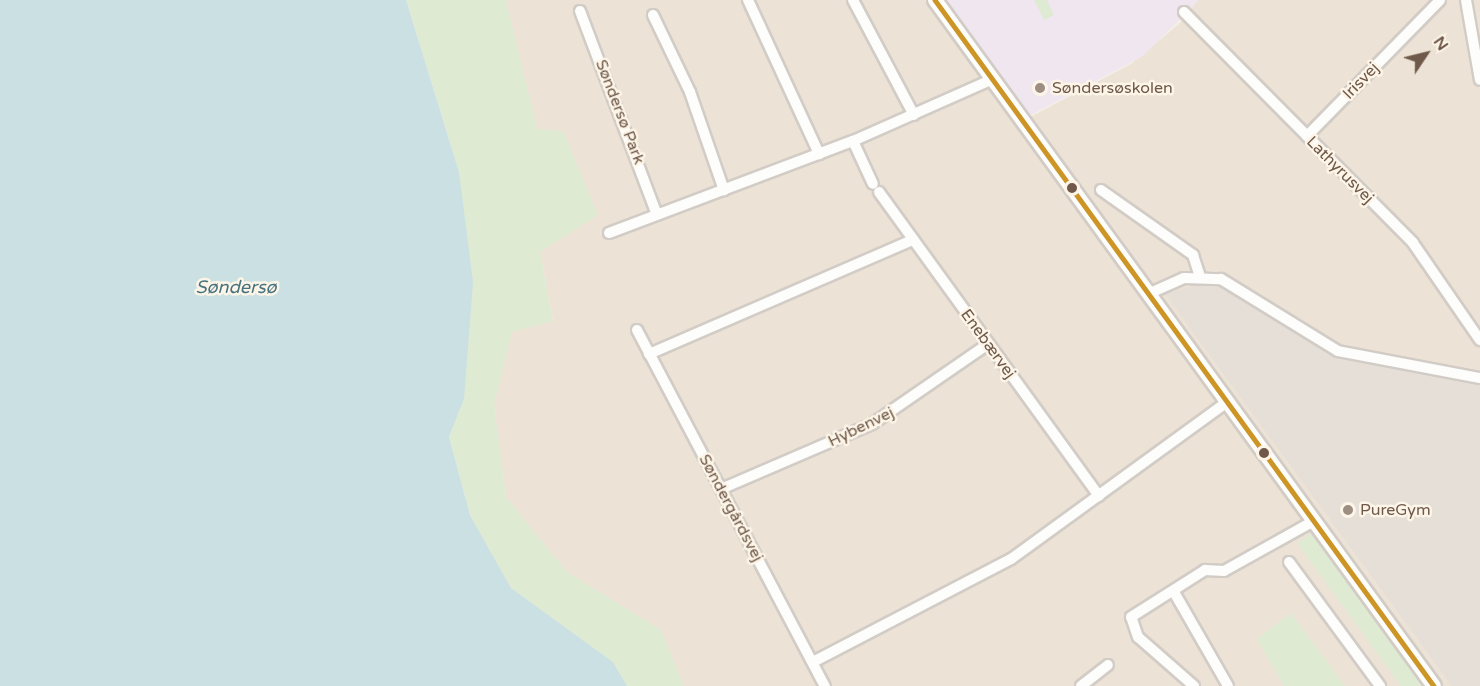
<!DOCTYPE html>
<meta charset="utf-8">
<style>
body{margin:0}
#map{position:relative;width:1480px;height:686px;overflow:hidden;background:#f3efe7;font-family:"Varela Round",sans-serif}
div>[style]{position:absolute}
.residential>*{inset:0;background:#ece2d5}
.industrial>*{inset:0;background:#e5dfd8}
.education>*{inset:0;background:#f0e6ef}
.green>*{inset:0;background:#dfead3}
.water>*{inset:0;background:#cae0e2}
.roads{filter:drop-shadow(2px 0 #d2ccc6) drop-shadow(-2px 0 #d2ccc6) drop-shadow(0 2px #d2ccc6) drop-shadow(0 -2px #d2ccc6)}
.minor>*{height:10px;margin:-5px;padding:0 5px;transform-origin:5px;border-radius:5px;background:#fdfdfb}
.tertiary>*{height:14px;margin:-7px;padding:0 7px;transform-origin:7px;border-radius:7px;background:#fdfdfb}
.bus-1>*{height:4.5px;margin:-2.25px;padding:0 2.25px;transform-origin:2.25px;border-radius:2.25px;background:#cc9526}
.dots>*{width:16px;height:16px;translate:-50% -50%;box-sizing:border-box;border:3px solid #fdf5e7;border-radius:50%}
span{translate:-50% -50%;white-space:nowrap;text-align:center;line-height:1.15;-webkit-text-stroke:5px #fdf5e7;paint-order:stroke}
.street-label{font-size:16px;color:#6e594b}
.poi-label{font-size:16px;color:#6e594b}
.left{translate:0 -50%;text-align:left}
.water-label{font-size:18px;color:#477480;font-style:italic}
.north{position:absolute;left:1396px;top:24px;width:60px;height:60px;-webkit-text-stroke:4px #fdf5e7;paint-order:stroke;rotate:55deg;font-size:16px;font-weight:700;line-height:24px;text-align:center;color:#6e594b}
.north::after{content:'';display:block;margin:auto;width:21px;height:27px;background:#6e594b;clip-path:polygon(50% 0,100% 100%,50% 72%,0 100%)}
</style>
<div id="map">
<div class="residential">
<div style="clip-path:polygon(506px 0,925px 0,1017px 124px,1131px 64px,1179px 24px,1198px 0,1480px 0,1480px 686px,684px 686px,661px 630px,567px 572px,506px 497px,494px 404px,512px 332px,553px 320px,540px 252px,537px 130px)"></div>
</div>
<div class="industrial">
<div style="clip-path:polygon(1203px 283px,1234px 291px,1327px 354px,1480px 386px,1480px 686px,1452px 686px,1165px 294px)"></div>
</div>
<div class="education">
<div style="clip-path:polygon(929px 0,1199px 0,1143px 56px,1023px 119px)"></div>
</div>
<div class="green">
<div style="clip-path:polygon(406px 0,506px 0,537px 129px,563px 131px,598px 215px,540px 252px,553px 321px,512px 332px,494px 404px,506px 497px,567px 572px,661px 630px,684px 686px,627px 686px,613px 662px,511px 588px,470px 515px,449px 437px,464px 399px,459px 172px)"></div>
<div style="clip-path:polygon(1034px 0,1047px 0,1054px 15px,1044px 20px)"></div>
<div style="clip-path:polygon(1313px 532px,1407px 661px,1421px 686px,1401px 686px,1297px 543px)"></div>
<div style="clip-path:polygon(1291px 613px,1345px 686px,1284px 686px,1257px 639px)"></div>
</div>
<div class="water">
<div style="clip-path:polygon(0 0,406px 0,459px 172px,473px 282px,464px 399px,449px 437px,470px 515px,511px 588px,613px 662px,627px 686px,0 686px)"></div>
</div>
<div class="roads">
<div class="minor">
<div style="left:748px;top:0;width:170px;rotate:65.2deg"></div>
<div style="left:853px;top:0;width:130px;rotate:62.1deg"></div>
<div style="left:1466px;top:0;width:81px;rotate:80.1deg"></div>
<div style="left:580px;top:11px;width:218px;rotate:69.3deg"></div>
<div style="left:1184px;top:12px;width:325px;rotate:45.2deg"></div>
<div style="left:1413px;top:243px;width:118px;rotate:55.4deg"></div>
<div style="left:653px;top:15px;width:85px;rotate:64.3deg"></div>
<div style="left:690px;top:92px;width:104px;rotate:70.9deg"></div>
<div style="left:1307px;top:136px;width:190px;rotate:-45.6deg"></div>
<div style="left:853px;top:141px;width:47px;rotate:65.1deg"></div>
<div style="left:1101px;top:190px;width:113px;rotate:35.2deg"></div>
<div style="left:1193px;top:255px;width:22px;rotate:72deg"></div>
<div style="left:879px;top:192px;width:375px;rotate:54.1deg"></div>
<div style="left:609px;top:233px;width:261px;rotate:-20.7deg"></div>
<div style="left:853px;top:141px;width:153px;rotate:-23.9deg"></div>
<div style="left:1148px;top:294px;width:39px;rotate:-24deg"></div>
<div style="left:1184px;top:278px;width:37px;rotate:2deg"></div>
<div style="left:1221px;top:279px;width:137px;rotate:31.6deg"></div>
<div style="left:1338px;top:351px;width:145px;rotate:10.8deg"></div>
<div style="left:637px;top:330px;width:403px;rotate:62.2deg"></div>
<div style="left:649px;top:354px;width:288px;rotate:-23.4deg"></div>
<div style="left:721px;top:489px;width:164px;rotate:-23.3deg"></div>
<div style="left:872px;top:424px;width:141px;rotate:-34.6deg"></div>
<div style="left:1289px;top:562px;width:154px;rotate:53.7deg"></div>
<div style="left:1174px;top:592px;width:108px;rotate:60.1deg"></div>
<div style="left:813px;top:662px;width:223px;rotate:-27.5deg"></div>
<div style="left:1011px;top:559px;width:267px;rotate:-36deg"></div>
<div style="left:1081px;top:686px;width:34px;rotate:-38deg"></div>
<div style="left:1194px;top:686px;width:74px;rotate:-138.8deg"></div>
<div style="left:1138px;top:637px;width:21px;rotate:-109deg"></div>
<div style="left:1131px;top:617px;width:88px;rotate:-32.4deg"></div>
<div style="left:1205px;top:570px;width:19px;rotate:3deg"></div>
<div style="left:1224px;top:571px;width:103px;rotate:-29.1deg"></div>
</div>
<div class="tertiary">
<div style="left:935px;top:0;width:848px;rotate:53.97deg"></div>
</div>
</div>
<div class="bus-1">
<div style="left:935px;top:0;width:848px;rotate:53.97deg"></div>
</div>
<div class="dots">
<div style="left:1040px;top:88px;background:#9d8e82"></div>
<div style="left:1072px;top:188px;background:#6e594b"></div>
<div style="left:1264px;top:453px;background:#6e594b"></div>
<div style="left:1348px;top:510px;background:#9d8e82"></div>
</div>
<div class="street-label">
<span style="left:1361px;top:81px;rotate:-46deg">Irisvej</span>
<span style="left:620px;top:112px;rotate:69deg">Søndersø Park</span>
<span style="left:1340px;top:170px;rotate:45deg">Lathyrusvej</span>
<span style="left:988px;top:344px;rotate:54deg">Enebærvej</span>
<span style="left:861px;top:427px;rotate:-26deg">Hybenvej</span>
<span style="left:731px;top:508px;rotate:62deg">Søndergårdsvej</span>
</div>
<div class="poi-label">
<span class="left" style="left:1052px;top:88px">Søndersøskolen</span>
<span class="left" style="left:1360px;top:510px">PureGym</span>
</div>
<div class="water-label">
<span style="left:236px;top:287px">Søndersø</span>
</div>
<div class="north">N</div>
</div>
